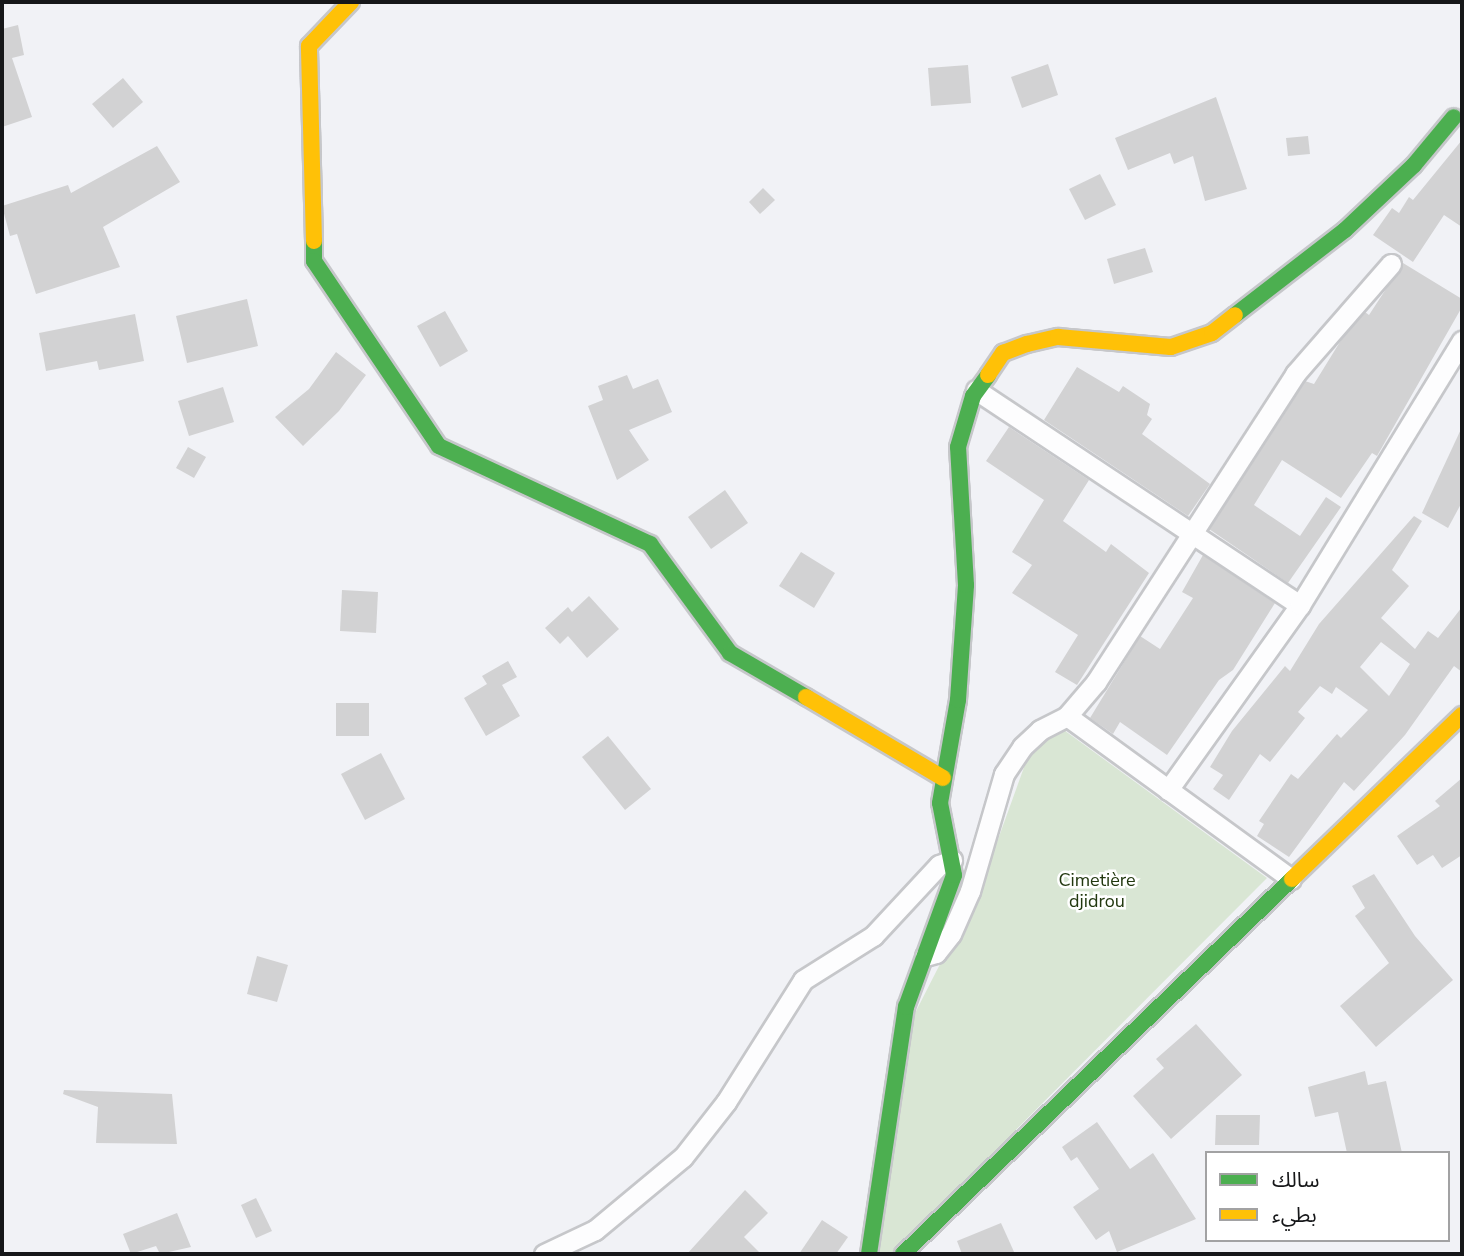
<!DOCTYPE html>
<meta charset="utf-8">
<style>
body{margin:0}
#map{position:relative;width:1464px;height:1256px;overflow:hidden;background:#f1f2f6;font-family:"Nunito Sans","Noto Sans Arabic",sans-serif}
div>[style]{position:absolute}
.green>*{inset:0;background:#d9e6d4}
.building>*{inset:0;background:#d2d2d3}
.roads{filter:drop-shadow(2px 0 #c6c7ca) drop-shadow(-2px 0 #c6c7ca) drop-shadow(0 2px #c6c7ca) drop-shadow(0 -2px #c6c7ca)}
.street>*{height:19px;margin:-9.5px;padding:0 9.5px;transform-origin:9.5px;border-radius:9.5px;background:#fdfdfe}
.fast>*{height:16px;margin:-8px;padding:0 8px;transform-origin:8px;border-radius:8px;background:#4caf50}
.slow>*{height:16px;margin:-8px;padding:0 8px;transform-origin:8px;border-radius:8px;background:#ffc107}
span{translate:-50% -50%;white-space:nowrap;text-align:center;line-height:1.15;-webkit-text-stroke:5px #fff;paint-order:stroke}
.park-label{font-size:18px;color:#22380f}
.frame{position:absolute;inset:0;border:4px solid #161719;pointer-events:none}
.legend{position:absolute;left:1205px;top:1151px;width:245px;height:91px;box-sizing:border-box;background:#fff;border:2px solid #a2a2a3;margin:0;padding:9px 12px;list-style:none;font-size:21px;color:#161719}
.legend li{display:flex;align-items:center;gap:14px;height:35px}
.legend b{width:35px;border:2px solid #a2a2a3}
</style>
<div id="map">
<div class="green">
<div style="clip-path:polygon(1057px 725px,1267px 878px,892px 1254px,876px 1254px,914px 1015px,984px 878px,1027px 759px)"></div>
</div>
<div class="building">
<div style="clip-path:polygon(18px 25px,24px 55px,12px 58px,32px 117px,2px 127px,2px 29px)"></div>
<div style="clip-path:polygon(1048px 64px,1058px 95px,1022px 108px,1011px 77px)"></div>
<div style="clip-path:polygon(968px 65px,971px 103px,931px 106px,928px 68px)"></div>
<div style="clip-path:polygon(123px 78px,143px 102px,113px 128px,92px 104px)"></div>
<div style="clip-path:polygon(1216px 97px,1247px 189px,1205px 201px,1193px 156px,1174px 164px,1170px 153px,1128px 170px,1115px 138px)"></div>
<div style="clip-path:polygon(1308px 136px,1310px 154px,1288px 156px,1286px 138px)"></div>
<div style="clip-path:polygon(1462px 140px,1462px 227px,1444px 215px,1413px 262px,1373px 235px,1392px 208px,1399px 213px,1409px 197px,1413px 200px)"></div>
<div style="clip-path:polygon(157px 146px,180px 182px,103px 227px,120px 267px,36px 294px,17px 234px,10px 236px,2px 206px,68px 185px,71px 193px)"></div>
<div style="clip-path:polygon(1100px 174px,1116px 205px,1085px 220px,1069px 189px)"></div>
<div style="clip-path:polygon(763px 188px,775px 200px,760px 214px,749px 202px)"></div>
<div style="clip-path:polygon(1145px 248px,1153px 272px,1114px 284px,1107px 259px)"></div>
<div style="clip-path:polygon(1403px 263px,1462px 299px,1462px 307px,1377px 456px,1372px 453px,1341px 498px,1282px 460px,1254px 505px,1300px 536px,1326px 497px,1341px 507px,1288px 583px,1209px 529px,1305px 381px,1314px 384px,1343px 337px,1365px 312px,1369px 315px)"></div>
<div style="clip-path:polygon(247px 299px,258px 346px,187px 363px,176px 316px)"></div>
<div style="clip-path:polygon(445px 311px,468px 351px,440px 367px,417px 326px)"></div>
<div style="clip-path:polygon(135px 314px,144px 361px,99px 370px,97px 361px,46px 371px,39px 333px)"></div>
<div style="clip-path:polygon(336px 352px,366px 375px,339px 411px,303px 446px,275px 417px,309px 389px)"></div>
<div style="clip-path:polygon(1077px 367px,1119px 392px,1123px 386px,1150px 404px,1147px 415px,1152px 419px,1142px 434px,1210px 484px,1188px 516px,1044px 420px)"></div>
<div style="clip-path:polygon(627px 375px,633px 389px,658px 379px,672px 412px,629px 430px,649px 460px,617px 480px,588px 406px,603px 400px,598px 386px)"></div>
<div style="clip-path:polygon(223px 387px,234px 422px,189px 436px,178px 401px)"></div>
<div style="clip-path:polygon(1009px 427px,1089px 480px,1063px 521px,1106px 552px,1111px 544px,1149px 573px,1077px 685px,1055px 672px,1078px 635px,1012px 593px,1032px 565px,1012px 552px,1044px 500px,986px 461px)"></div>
<div style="clip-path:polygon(1462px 427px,1462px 502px,1448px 528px,1422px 513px)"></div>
<div style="clip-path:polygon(188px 447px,206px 457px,194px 478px,176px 468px)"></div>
<div style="clip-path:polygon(725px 490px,748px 523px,711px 549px,688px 517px)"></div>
<div style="clip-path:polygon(evenodd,1414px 516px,1422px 521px,1392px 570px,1409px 586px,1381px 618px,1415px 649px,1428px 631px,1438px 638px,1462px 607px,1462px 672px,1454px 666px,1405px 735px,1354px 791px,1344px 782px,1289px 857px,1257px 836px,1264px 824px,1259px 821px,1291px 774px,1298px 779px,1337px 734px,1341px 738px,1368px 710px,1336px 687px,1332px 694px,1320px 686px,1298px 712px,1305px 718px,1270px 762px,1260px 754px,1229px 800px,1213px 789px,1223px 775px,1210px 767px,1232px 731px,1285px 666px,1290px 671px,1319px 624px,1414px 516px,1381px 642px,1410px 664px,1389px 696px,1360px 667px,1381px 642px)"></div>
<div style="clip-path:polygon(801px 552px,835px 573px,814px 608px,779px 586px)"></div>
<div style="clip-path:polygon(1203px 555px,1275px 603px,1233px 670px,1219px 680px,1167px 755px,1120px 722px,1113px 734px,1090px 718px,1140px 636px,1160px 649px,1193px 598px,1182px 592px)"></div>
<div style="clip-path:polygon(342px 590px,378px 592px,376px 633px,340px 631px)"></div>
<div style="clip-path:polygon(589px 596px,619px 629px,587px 658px,568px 636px,560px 644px,545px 628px,568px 607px,572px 612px)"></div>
<div style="clip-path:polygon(508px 661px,517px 677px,502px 685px,520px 716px,486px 736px,464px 698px,487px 684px,482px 676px)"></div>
<div style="clip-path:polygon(336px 703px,369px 703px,369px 736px,336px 736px)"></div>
<div style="clip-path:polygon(608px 736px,651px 789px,625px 810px,582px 757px)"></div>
<div style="clip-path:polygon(381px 753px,405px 799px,365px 820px,341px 774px)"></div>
<div style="clip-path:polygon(1462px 778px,1462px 855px,1442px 868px,1433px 855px,1417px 865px,1397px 836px,1440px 806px,1435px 801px)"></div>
<div style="clip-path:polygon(1374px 874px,1415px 936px,1453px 980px,1376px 1047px,1340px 1006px,1389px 963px,1355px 916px,1365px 908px,1352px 886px)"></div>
<div style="clip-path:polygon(257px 956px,288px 965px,277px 1002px,247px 994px)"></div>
<div style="clip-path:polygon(1196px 1024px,1242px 1075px,1171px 1139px,1133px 1096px,1164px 1068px,1156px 1059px)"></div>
<div style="clip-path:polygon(1365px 1071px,1368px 1085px,1386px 1081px,1402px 1153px,1347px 1153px,1338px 1112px,1315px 1117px,1308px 1087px)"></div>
<div style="clip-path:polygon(64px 1090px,172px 1094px,177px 1144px,96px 1143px,98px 1107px,63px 1094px)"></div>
<div style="clip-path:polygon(1216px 1115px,1260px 1115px,1259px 1145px,1215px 1145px)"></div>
<div style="clip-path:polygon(1097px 1122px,1130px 1169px,1153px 1153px,1196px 1219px,1117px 1252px,1109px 1231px,1096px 1240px,1073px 1207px,1099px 1189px,1077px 1157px,1071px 1161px,1062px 1147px)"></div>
<div style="clip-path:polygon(745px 1190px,768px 1213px,744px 1237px,761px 1254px,687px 1254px)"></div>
<div style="clip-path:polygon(256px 1198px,272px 1231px,256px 1238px,241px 1205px)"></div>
<div style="clip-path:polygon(177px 1213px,191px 1247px,160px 1254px,156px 1246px,131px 1254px,123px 1234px)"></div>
<div style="clip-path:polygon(822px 1220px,848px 1237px,836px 1254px,799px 1254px)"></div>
<div style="clip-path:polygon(1001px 1223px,1015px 1254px,962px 1254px,957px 1241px)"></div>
</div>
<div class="roads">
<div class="street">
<div style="left:976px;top:390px;width:389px;rotate:33.6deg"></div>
<div style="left:1067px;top:716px;width:277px;rotate:36deg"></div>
<div style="left:1168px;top:790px;width:227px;rotate:-54.5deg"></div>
<div style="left:1300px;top:605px;width:310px;rotate:-58.5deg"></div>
<div style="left:925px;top:956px;width:11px;rotate:-15deg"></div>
<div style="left:936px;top:953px;width:24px;rotate:-52deg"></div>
<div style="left:951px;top:934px;width:47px;rotate:-66.2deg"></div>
<div style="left:970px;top:891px;width:122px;rotate:-73.8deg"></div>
<div style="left:1004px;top:774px;width:32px;rotate:-56deg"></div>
<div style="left:1022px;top:747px;width:25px;rotate:-43deg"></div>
<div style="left:1040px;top:730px;width:30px;rotate:-27deg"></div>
<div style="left:1067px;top:716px;width:45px;rotate:-49.5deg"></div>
<div style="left:1096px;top:682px;width:367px;rotate:-57.1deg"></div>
<div style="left:1295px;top:374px;width:146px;rotate:-48.9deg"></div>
<div style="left:544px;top:1254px;width:56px;rotate:-25.2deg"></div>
<div style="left:595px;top:1230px;width:114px;rotate:-39.7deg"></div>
<div style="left:683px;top:1157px;width:70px;rotate:-52deg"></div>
<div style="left:726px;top:1102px;width:144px;rotate:-57.7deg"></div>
<div style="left:803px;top:980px;width:83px;rotate:-32.2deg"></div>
<div style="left:873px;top:936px;width:97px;rotate:-47.1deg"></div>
<div style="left:939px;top:865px;width:14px;rotate:-21deg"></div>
</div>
<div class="fast">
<div style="left:314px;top:241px;width:20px;rotate:90deg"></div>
<div style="left:314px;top:261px;width:223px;rotate:56deg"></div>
<div style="left:439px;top:446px;width:233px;rotate:24.9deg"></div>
<div style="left:650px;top:544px;width:135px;rotate:53.7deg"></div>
<div style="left:730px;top:653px;width:88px;rotate:30.1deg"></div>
<div style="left:1235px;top:315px;width:139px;rotate:-37.7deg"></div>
<div style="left:1345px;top:230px;width:95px;rotate:-43.3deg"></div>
<div style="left:1414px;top:165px;width:62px;rotate:-50.2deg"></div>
<div style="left:869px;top:1254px;width:250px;rotate:-81.5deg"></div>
<div style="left:906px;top:1007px;width:140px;rotate:-70deg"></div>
<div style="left:954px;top:875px;width:73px;rotate:-101deg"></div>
<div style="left:940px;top:803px;width:105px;rotate:-80.1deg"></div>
<div style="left:958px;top:700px;width:115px;rotate:-86deg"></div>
<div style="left:966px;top:585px;width:138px;rotate:-93.3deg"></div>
<div style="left:958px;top:447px;width:53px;rotate:-73.6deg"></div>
<div style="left:973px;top:396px;width:26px;rotate:-54deg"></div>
<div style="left:903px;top:1254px;width:540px;rotate:-43.95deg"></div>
</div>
<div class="slow">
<div style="left:314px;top:241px;width:195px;rotate:-91.5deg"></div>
<div style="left:309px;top:46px;width:61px;rotate:-46.3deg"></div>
<div style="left:988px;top:375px;width:27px;rotate:-56deg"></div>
<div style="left:1003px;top:353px;width:26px;rotate:-21deg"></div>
<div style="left:1027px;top:344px;width:32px;rotate:-13deg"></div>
<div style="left:1058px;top:337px;width:113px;rotate:5.1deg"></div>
<div style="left:1171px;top:347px;width:43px;rotate:-18.9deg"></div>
<div style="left:1212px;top:333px;width:29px;rotate:-38deg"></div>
<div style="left:806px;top:697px;width:159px;rotate:30.6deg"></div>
<div style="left:1292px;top:879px;width:236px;rotate:-44deg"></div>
</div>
</div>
<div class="park-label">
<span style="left:1097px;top:891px">Cimetière<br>djidrou</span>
</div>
<div class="frame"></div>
<ul class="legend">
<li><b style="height:9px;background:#4caf50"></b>سالك</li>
<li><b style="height:9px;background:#ffc107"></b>بطيء</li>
</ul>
</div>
